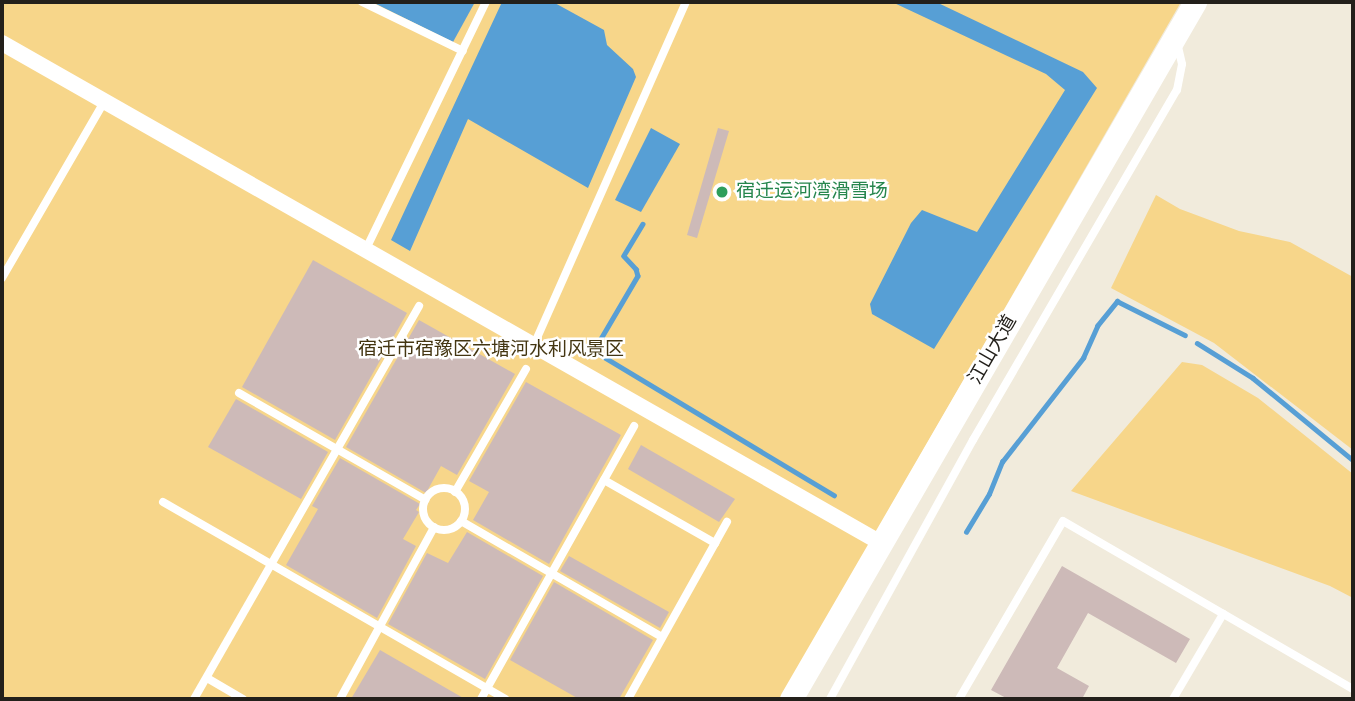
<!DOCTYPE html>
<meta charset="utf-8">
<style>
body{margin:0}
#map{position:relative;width:1355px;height:701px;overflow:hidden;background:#f1ebdc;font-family:"Source Sans 3","Noto Sans SC",sans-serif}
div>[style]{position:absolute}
.green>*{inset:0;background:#f7d68a}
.water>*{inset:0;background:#579fd5}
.stream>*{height:4.5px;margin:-2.25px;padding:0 2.25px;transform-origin:2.25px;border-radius:2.25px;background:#579fd5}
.building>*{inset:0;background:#cdbab8}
.lane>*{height:8px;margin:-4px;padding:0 4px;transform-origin:4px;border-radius:4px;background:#fff}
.lane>.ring{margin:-4px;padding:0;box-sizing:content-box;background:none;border:8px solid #fff;border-radius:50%}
.street>*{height:16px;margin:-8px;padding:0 8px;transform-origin:8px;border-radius:8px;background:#fff}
.secondary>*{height:23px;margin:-11.5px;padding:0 11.5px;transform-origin:11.5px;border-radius:11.5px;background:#fff}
.dots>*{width:19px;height:19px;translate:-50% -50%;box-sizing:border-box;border:4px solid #fff;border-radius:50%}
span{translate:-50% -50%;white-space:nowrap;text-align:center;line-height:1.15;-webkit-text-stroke:5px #fff;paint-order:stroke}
.leisure-label{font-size:19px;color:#27864d}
.left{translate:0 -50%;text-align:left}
.park-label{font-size:19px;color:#443612}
.street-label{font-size:19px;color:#23201b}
.frame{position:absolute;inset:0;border:4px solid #23201b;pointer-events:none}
</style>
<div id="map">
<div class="green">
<div style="clip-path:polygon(2px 2px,1181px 2px,780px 699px,2px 699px)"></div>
<div style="clip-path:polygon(1156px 195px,1180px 209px,1239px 231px,1290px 242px,1353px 277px,1353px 450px,1214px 343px,1111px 288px)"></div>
<div style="clip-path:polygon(1182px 362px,1202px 365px,1258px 398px,1353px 474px,1353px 598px,1330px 586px,1071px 491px)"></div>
</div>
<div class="water">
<div style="clip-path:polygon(372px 2px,475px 2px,453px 42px)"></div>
<div style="clip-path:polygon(502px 2px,553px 2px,604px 30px,607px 45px,633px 69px,636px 77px,588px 188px,468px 119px,410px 251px,391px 240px)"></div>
<div style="clip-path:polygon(892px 2px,936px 2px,1083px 72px,1097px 88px,934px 349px,872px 314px,870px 304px,911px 223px,922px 210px,977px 232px,1065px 90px,1046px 74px)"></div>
<div style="clip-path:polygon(651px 128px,680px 144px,641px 212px,615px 200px)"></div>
</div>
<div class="stream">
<div style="left:643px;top:224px;width:37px;rotate:121deg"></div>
<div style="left:624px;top:256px;width:18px;rotate:47deg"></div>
<div style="left:636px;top:269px;width:7px;rotate:74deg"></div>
<div style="left:638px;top:276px;width:87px;rotate:120.4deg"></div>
<div style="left:594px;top:351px;width:280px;rotate:31deg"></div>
<div style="left:1197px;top:343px;width:66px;rotate:32deg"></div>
<div style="left:1253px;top:378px;width:129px;rotate:39.4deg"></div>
<div style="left:966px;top:532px;width:44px;rotate:-58.8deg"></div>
<div style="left:989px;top:494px;width:35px;rotate:-68deg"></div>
<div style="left:1002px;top:462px;width:132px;rotate:-52.1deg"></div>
<div style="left:1083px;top:358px;width:35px;rotate:-66deg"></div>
<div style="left:1097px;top:326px;width:32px;rotate:-51deg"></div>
<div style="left:1117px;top:301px;width:76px;rotate:26.6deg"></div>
</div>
<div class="building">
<div style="clip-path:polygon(718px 128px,729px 131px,697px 238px,687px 235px)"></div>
<div style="clip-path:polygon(313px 260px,407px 313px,335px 440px,242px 387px)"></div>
<div style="clip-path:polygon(419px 320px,515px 374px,457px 475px,441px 466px,426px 493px,346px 447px)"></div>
<div style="clip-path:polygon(526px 382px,621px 435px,549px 564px,473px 520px,489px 492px,469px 481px)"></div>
<div style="clip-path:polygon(236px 399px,328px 452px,301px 499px,208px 447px)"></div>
<div style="clip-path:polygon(641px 445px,735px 499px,719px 522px,628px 469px)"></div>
<div style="clip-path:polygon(340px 458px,420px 504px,416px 510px,419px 512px,403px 539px,416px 546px,377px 618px,286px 565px,318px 509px,312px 506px)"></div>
<div style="clip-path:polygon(467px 532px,543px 576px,485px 679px,388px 624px,427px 553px,448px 563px)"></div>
<div style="clip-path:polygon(569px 556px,669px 612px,660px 628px,560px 571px)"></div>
<div style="clip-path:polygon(1062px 566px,1190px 639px,1176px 663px,1088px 613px,1057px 668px,1089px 686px,1082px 699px,1008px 699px,991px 690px)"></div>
<div style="clip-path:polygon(554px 582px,653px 640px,619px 699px,579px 699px,510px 660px)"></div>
<div style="clip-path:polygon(380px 650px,465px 699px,351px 699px)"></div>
</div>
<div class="lane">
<div style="left:362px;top:2px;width:112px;rotate:25.9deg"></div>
<div style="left:365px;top:251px;width:277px;rotate:-64.1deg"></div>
<div style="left:2px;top:278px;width:203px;rotate:-59.9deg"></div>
<div style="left:533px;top:347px;width:377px;rotate:-66.1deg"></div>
<div style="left:239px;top:393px;width:215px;rotate:29.8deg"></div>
<div style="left:604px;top:480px;width:128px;rotate:29.6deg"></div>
<div class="ring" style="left:423px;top:488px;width:34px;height:34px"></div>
<div style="left:455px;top:492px;width:142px;rotate:-60deg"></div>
<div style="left:163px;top:502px;width:395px;rotate:29.9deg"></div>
<div style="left:461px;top:521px;width:232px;rotate:30deg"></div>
<div style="left:207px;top:678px;width:42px;rotate:30.3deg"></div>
<div style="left:194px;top:699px;width:453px;rotate:-60.2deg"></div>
<div style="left:340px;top:699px;width:196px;rotate:-61.3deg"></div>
<div style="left:481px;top:699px;width:313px;rotate:-60.7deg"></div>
<div style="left:628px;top:699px;width:203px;rotate:-60.8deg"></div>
<div style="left:830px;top:699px;width:296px;rotate:-61.1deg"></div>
<div style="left:973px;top:440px;width:405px;rotate:-59.8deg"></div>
<div style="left:1177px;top:90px;width:26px;rotate:-79deg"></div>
<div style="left:1182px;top:64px;width:23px;rotate:-103deg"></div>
<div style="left:959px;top:699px;width:206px;rotate:-59.7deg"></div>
<div style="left:1063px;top:521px;width:335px;rotate:30.1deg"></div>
<div style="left:1173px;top:699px;width:99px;rotate:-59.5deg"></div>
</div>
<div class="street">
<div style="left:2px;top:43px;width:1011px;rotate:29.63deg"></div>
</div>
<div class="secondary">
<div style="left:791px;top:699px;width:806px;rotate:-59.9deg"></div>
</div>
<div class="dots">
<div style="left:722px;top:192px;background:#2e9e5b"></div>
</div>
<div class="leisure-label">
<span class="left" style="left:736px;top:192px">宿迁运河湾滑雪场</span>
</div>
<div class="park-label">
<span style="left:491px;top:350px">宿迁市宿豫区六塘河水利风景区</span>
</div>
<div class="street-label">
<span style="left:993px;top:350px;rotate:-60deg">江山大道</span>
</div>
<div class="frame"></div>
</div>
